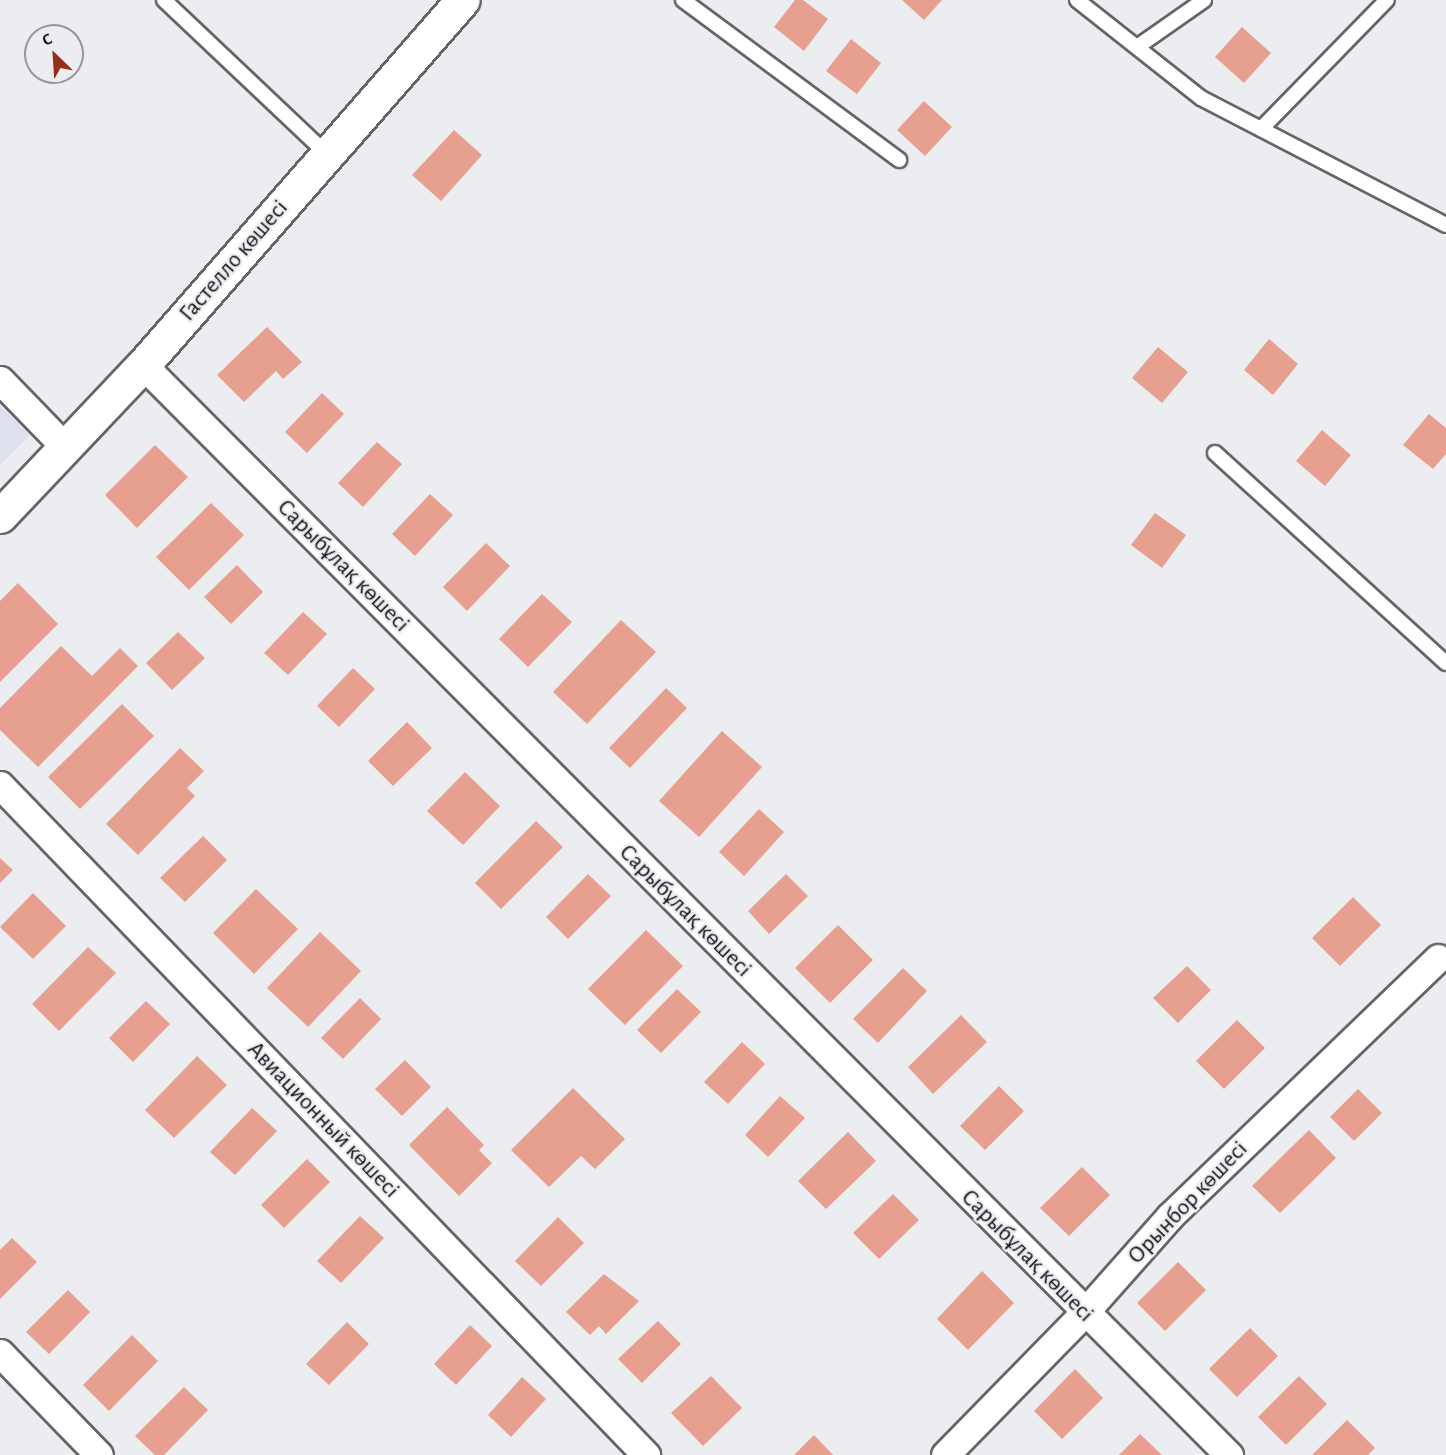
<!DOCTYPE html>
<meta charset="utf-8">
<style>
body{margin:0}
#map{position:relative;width:1446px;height:1455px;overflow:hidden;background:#ebedf1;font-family:"Alegreya Sans",sans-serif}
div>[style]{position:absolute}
.built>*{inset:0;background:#dee1ec}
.building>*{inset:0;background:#e7a090}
.roads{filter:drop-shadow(2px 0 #646568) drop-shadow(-2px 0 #646568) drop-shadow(0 2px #646568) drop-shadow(0 -2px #646568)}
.service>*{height:14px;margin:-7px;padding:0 7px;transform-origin:7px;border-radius:7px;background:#fff}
.minor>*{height:27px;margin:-13.5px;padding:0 13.5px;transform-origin:13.5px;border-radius:13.5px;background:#fff}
.tertiary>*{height:33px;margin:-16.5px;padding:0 16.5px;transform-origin:16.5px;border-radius:16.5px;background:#fff}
span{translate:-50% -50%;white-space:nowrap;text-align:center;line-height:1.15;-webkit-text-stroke:4.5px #ebedf1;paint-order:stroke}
.street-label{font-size:24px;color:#141516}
.north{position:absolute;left:24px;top:24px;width:60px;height:60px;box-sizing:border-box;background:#ebedf1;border:2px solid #959799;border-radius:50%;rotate:335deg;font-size:16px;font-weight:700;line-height:24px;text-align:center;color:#141516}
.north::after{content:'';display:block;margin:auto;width:21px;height:27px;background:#972e1b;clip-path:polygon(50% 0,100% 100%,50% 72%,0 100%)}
</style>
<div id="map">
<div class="built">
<div style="clip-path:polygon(0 406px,30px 435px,0 465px)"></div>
</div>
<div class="building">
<div style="clip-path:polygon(795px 0,803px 0,828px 19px,804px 51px,774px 27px)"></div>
<div style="clip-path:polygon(902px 0,942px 0,924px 20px)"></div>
<div style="clip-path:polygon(1242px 27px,1271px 53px,1244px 83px,1215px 57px)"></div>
<div style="clip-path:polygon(851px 39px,881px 63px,857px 94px,826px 71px)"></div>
<div style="clip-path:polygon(924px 101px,952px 127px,925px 156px,897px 130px)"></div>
<div style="clip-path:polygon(454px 130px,482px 155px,441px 201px,412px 175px)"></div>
<div style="clip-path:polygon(267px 327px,302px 362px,283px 379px,276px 371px,244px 402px,217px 375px)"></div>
<div style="clip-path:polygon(1269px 339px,1298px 364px,1273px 395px,1244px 370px)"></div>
<div style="clip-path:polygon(1158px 347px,1188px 372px,1162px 403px,1132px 378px)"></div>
<div style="clip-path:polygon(322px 393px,344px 414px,307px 453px,285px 432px)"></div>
<div style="clip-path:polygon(1429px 414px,1446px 428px,1446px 454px,1433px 469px,1403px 445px)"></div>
<div style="clip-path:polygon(1322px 430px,1351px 455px,1325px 486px,1296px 461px)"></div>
<div style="clip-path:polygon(377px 442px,402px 464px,363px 507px,338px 483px)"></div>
<div style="clip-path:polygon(155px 445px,188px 477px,137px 528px,105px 495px)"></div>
<div style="clip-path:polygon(430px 494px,453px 515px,415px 556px,392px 534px)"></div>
<div style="clip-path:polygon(211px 503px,244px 535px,189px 590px,156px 557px)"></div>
<div style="clip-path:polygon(1155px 513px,1186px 535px,1162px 568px,1131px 545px)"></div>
<div style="clip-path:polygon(486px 543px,510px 566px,467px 611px,443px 587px)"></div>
<div style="clip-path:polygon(237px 565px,263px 592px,231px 624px,204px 597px)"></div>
<div style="clip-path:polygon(18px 583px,58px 624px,0 682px,0 601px)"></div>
<div style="clip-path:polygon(542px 594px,572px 622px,528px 667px,499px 639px)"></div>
<div style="clip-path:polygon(303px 612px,327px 634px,288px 675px,264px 653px)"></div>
<div style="clip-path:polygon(621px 620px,656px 652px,587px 724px,553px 692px)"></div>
<div style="clip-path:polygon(178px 632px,205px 658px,172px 690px,146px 663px)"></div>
<div style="clip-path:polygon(61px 646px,92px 676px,120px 648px,138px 666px,38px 767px,0 730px,0 708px)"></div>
<div style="clip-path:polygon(353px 668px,375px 689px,339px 727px,317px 706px)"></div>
<div style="clip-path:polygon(666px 688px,687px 708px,630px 768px,609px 748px)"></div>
<div style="clip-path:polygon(122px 704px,154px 736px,80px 809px,48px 777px)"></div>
<div style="clip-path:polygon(407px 722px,432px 748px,393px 786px,368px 761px)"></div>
<div style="clip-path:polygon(722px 731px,762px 767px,699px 837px,659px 801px)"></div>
<div style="clip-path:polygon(180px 748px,204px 771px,187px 788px,195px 796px,138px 855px,106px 824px)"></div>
<div style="clip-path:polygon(465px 772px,500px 806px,463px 845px,427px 811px)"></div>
<div style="clip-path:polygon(759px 809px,784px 832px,744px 876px,719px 852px)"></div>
<div style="clip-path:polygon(536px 821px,563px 847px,501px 909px,475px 883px)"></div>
<div style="clip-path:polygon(203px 836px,227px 860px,185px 902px,160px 878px)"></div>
<div style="clip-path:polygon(0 858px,13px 870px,0 883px)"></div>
<div style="clip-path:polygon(588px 874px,611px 896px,568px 939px,546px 917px)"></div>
<div style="clip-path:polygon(786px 874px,808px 896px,769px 934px,748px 911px)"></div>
<div style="clip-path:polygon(256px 889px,298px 929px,254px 974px,213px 933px)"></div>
<div style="clip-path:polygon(33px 893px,66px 926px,33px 959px,0 927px)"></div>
<div style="clip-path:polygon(1353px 897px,1381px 925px,1340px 966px,1312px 938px)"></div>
<div style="clip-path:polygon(838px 925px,873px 960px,830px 1003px,795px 968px)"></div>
<div style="clip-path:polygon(646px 930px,683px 966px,625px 1025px,588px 989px)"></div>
<div style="clip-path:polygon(320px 932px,361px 971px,308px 1027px,267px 988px)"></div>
<div style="clip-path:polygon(88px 947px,116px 973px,59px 1031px,32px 1004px)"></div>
<div style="clip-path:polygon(1187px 966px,1211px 990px,1178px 1023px,1153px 998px)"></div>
<div style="clip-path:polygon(903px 968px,927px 991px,878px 1043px,853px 1019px)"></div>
<div style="clip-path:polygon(677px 989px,701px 1012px,661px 1053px,637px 1030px)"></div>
<div style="clip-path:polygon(360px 998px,381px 1019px,343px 1059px,321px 1038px)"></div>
<div style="clip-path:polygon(146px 1001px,170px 1024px,133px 1062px,109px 1038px)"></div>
<div style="clip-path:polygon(961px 1015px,987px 1042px,933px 1094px,908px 1067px)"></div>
<div style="clip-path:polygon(1237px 1020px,1265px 1048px,1224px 1089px,1196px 1061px)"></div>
<div style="clip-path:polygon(742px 1042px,765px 1064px,728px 1104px,704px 1082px)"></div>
<div style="clip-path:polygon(197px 1056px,227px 1085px,174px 1138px,145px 1110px)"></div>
<div style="clip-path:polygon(405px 1060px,431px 1087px,402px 1116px,375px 1089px)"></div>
<div style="clip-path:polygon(999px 1086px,1024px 1111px,985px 1150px,960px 1126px)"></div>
<div style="clip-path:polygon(573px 1088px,625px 1139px,595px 1169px,581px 1156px,549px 1187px,511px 1150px)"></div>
<div style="clip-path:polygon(1358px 1089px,1382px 1113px,1354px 1141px,1330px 1117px)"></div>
<div style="clip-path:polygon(780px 1096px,805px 1118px,768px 1157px,745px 1135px)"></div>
<div style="clip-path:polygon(447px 1107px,484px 1145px,479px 1150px,492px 1163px,459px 1196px,409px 1145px)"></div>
<div style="clip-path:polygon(252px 1108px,277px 1131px,235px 1175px,210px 1152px)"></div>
<div style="clip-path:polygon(1309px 1130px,1336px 1158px,1280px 1213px,1252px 1186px)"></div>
<div style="clip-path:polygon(848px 1132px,876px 1161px,826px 1209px,798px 1181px)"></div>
<div style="clip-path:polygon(307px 1159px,330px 1182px,284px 1228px,261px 1205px)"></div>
<div style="clip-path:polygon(1082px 1167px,1110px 1195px,1069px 1236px,1040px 1208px)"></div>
<div style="clip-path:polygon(893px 1194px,919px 1220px,879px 1259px,853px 1233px)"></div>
<div style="clip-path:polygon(360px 1216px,384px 1238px,341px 1283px,317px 1261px)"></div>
<div style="clip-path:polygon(558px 1217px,584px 1243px,541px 1286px,515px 1261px)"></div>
<div style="clip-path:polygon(12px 1238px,37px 1262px,0 1299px,0 1250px)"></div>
<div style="clip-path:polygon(1178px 1262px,1206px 1290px,1165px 1331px,1137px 1303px)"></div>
<div style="clip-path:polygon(982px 1271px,1014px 1303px,968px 1350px,937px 1319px)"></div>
<div style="clip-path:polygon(604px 1274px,639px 1301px,606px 1334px,599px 1326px,590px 1335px,566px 1312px)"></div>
<div style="clip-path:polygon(68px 1290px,90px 1312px,49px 1354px,26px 1332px)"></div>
<div style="clip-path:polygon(658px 1321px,681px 1344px,642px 1383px,618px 1359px)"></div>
<div style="clip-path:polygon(347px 1322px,369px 1344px,329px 1385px,306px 1364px)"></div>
<div style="clip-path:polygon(470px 1325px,492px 1346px,456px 1385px,434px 1364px)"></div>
<div style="clip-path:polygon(1250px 1328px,1278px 1356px,1237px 1397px,1209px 1369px)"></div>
<div style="clip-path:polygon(132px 1335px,158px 1361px,109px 1411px,83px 1385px)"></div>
<div style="clip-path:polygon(1075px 1369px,1103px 1398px,1062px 1439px,1034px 1411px)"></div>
<div style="clip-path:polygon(711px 1376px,742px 1408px,703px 1446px,671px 1413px)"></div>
<div style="clip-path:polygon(1299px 1376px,1327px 1404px,1286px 1445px,1258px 1417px)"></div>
<div style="clip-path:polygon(522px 1377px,546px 1399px,511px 1437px,488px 1415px)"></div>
<div style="clip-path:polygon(184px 1387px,208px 1410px,164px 1455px,155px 1455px,135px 1436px)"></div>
<div style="clip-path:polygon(1347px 1420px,1375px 1448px,1368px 1455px,1312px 1455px)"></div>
<div style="clip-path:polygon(1140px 1434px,1162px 1455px,1119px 1455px)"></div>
<div style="clip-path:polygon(814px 1435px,833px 1455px,794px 1455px)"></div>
</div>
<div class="roads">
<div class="service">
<div style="left:164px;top:0;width:224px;rotate:43.4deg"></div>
<div style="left:683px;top:0;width:269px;rotate:36.5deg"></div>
<div style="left:1077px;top:0;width:158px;rotate:38.3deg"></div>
<div style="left:1201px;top:98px;width:276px;rotate:27.4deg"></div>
<div style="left:1137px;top:47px;width:82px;rotate:-35deg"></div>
<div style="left:1261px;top:129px;width:180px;rotate:-45.7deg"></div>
<div style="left:1215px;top:453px;width:312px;rotate:42.3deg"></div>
</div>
<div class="minor">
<div style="left:143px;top:365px;width:1539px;rotate:45.11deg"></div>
<div style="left:0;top:380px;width:95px;rotate:45.9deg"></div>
<div style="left:0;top:785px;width:931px;rotate:46.04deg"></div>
<div style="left:0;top:1353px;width:142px;rotate:45.9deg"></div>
<div style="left:945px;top:1455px;width:199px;rotate:-45.6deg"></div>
<div style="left:1084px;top:1313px;width:130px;rotate:-48.4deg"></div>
<div style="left:1170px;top:1216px;width:372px;rotate:-43.9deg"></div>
</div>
<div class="tertiary">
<div style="left:0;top:516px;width:208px;rotate:-46.6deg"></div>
<div style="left:143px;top:365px;width:485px;rotate:-48.8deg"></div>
</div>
</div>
<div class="street-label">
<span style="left:234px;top:261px;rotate:-49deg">Гастелло көшесі</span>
<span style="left:343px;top:566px;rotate:45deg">Сарыбұлақ көшесі</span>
<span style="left:685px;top:911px;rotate:45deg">Сарыбұлақ көшесі</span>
<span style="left:323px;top:1120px;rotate:46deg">Авиационный көшесі</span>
<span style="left:1188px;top:1203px;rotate:-46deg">Орынбор көшесі</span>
<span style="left:1027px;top:1256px;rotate:45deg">Сарыбұлақ көшесі</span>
</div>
<div class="north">С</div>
</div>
